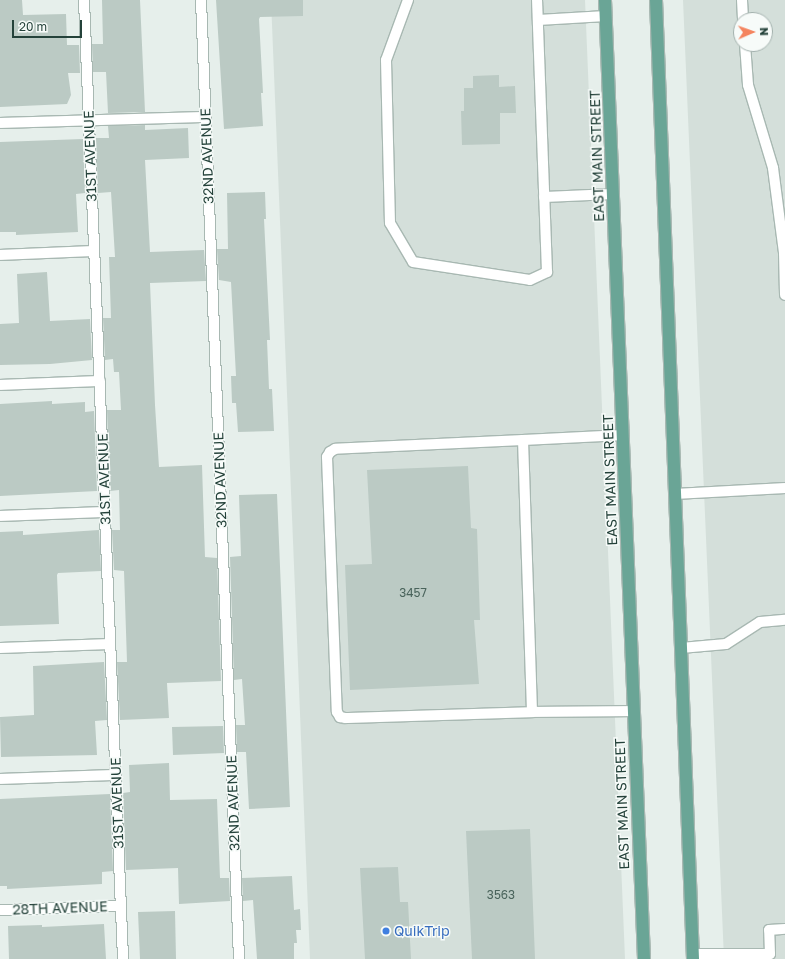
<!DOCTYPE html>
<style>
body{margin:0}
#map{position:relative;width:785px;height:959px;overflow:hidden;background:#e6efeb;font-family:"Golos Text",sans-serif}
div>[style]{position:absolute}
.built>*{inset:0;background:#d4dfda}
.building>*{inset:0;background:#bbcac4}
.roads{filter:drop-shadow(1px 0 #a8b8b2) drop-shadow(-1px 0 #a8b8b2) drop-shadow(0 1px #a8b8b2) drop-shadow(0 -1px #a8b8b2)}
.lane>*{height:10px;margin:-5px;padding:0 5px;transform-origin:5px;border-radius:5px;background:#fff}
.primary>*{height:12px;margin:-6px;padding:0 6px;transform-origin:6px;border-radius:6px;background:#6aa596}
.dots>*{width:11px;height:11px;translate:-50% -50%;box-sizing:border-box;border:2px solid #f7fbf9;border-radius:50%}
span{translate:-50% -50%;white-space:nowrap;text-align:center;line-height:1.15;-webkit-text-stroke:3px #f7fbf9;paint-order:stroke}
.number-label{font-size:12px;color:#4a645c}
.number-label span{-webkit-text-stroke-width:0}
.street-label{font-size:14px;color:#24423a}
.shop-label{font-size:14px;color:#366cbe}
.left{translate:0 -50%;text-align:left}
.north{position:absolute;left:733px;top:12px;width:40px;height:40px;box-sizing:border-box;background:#f7fbf9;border:1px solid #a3b1ad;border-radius:50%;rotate:88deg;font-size:11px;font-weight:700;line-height:16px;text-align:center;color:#24423a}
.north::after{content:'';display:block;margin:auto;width:14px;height:18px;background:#f4845f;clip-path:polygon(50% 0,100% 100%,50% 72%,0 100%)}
.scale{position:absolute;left:12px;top:20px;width:70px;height:18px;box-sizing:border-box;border:2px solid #24423a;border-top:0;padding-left:5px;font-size:12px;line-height:14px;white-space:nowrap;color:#24423a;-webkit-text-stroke:3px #f7fbf9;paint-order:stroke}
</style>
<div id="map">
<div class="built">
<div style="clip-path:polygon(271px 0,585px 0,625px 959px,310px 959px)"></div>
<div style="clip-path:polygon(evenodd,683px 0,785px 0,785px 959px,724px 959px,683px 0,741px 20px,765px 20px,765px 44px,741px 44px,741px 20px)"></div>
</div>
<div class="building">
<div style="clip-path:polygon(0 0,22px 0,23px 15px,66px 14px,67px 45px,79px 45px,80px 73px,68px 73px,71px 95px,67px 104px,0 107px)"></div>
<div style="clip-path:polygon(102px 0,140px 0,145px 112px,108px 113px,106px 72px,93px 72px,92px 44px,103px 44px)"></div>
<div style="clip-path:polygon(216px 0,303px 0,303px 16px,260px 17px,259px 19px,263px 93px,261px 93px,263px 126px,224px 129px)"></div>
<div style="clip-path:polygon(499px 75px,499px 87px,515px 86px,516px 113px,500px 113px,500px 144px,462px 145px,461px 111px,464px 111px,464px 88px,473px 88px,473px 76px)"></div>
<div style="clip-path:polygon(145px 125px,145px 130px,188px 128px,189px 158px,145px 160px,150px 252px,204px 250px,206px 281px,150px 283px,155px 405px,159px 467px,202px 465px,205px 557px,217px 558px,221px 681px,167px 683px,169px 718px,120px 720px,117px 662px,127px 662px,124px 571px,114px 570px,112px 530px,120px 530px,119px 490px,110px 491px,107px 410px,121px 410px,119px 372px,114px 372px,113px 359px,105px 360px,103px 318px,111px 318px,109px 257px,115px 257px,111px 192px,98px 193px,96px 138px,109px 138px,108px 126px)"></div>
<div style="clip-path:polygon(83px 139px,85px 193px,76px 194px,78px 232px,16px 235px,16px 232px,0 232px,0 142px)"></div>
<div style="clip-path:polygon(265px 192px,266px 219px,264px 219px,270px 340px,267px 340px,269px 389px,272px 389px,274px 431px,238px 432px,236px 403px,232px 403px,231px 376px,236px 376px,231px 282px,219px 280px,217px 249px,228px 249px,227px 193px)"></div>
<div style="clip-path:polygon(47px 272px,50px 321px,90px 319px,92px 360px,50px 364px,0 365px,0 324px,19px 323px,17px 274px)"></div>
<div style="clip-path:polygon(52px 401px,52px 404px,85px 402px,85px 412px,94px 411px,97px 491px,0 496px,0 404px)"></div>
<div style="clip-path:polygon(468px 466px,471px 528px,477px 529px,480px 620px,474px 620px,479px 684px,350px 690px,345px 565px,372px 564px,367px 470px)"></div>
<div style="clip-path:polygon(277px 494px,290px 807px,249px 809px,246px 752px,237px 752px,236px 725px,245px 725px,242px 679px,234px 680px,230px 557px,241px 556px,239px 495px)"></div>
<div style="clip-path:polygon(99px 530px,101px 571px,58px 573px,57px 575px,59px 624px,0 626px,0 532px,23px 531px,23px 535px)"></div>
<div style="clip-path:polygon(104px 662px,107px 720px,95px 721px,97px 755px,1px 757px,0 717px,34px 715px,33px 666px)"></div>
<div style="clip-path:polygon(223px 726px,224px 753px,173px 755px,172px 727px)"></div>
<div style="clip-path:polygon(169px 763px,170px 800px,217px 799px,220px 878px,229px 878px,230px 901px,179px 904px,178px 868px,126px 870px,123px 793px,130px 792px,129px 765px)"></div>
<div style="clip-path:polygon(110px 794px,113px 871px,102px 872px,102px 884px,7px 889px,7px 886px,0 886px,0 799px)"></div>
<div style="clip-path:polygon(530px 829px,535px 959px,472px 959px,466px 831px)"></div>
<div style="clip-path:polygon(398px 867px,400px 902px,408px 902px,411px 959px,365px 959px,360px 868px)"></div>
<div style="clip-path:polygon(292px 876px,294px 910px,300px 909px,301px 930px,296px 930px,297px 943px,294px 943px,294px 959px,257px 959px,253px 900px,243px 901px,242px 878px)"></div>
<div style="clip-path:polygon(175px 911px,176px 959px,140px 959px,138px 912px)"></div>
<div style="clip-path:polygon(104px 924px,106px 959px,9px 959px,8px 926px,42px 925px,42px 927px)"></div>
</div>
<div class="roads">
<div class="lane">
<div style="left:84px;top:0;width:960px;rotate:87.67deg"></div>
<div style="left:201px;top:0;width:960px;rotate:87.73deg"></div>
<div style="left:408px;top:0;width:64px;rotate:110.1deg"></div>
<div style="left:386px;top:60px;width:163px;rotate:88.6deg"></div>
<div style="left:390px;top:223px;width:45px;rotate:59.5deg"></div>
<div style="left:413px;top:262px;width:118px;rotate:8.7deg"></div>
<div style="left:530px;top:280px;width:19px;rotate:-25deg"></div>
<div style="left:547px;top:272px;width:272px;rotate:-92.1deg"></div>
<div style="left:742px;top:0;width:20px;rotate:87deg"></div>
<div style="left:538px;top:20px;width:68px;rotate:-3.4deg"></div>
<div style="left:745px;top:44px;width:41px;rotate:85.8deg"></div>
<div style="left:748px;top:85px;width:87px;rotate:73.2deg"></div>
<div style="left:773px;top:168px;width:86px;rotate:82.6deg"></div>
<div style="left:784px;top:253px;width:42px;rotate:88.6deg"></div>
<div style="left:0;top:123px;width:206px;rotate:-1.7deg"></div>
<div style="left:544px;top:197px;width:69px;rotate:-2.5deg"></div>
<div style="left:0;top:255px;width:94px;rotate:-2.4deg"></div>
<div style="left:0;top:385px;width:100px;rotate:-2.3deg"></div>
<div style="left:623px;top:435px;width:100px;rotate:177.1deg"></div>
<div style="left:523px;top:440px;width:272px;rotate:88.1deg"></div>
<div style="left:532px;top:712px;width:102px;rotate:-0.6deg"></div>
<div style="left:523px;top:440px;width:188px;rotate:177.3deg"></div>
<div style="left:335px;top:449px;width:6px;rotate:149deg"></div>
<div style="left:330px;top:452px;width:6px;rotate:121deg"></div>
<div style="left:327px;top:457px;width:255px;rotate:87.8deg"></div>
<div style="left:337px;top:712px;width:6px;rotate:59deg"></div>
<div style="left:340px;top:717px;width:5px;rotate:11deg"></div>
<div style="left:345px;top:718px;width:187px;rotate:-1.8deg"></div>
<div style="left:675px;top:494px;width:110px;rotate:-3.1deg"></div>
<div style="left:0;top:516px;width:105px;rotate:-2.2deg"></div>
<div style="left:0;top:648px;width:110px;rotate:-2.1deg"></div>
<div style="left:681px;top:648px;width:45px;rotate:-5.1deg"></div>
<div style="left:726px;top:644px;width:40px;rotate:-32.9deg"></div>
<div style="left:760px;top:622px;width:25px;rotate:-5deg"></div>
<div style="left:0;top:779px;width:115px;rotate:-2deg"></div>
<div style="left:0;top:910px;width:120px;rotate:-1.9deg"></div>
<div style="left:693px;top:954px;width:77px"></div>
<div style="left:770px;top:954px;width:24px;rotate:-92deg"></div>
<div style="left:769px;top:930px;width:16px;rotate:-4deg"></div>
</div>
<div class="primary">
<div style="left:605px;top:0;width:960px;rotate:87.67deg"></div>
<div style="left:656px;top:0;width:960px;rotate:87.79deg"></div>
</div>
</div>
<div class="dots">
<div style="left:386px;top:931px;background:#3f7fe0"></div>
</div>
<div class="number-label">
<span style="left:413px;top:593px">3457</span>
<span style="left:501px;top:895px">3563</span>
</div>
<div class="street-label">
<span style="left:90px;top:156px;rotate:-92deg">31ST AVENUE</span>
<span style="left:207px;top:156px;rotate:-92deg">32ND AVENUE</span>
<span style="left:597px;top:156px;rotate:-92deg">EAST MAIN STREET</span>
<span style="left:104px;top:479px;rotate:-92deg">31ST AVENUE</span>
<span style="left:220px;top:480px;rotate:-92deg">32ND AVENUE</span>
<span style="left:610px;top:480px;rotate:-92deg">EAST MAIN STREET</span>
<span style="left:117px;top:803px;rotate:-92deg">31ST AVENUE</span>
<span style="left:233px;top:803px;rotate:-92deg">32ND AVENUE</span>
<span style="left:622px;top:804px;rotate:-92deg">EAST MAIN STREET</span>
<span style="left:60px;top:908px;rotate:-2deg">28TH AVENUE</span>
</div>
<div class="shop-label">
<span class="left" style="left:394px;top:931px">QuikTrip</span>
</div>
<div class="north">N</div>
<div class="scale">20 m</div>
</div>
